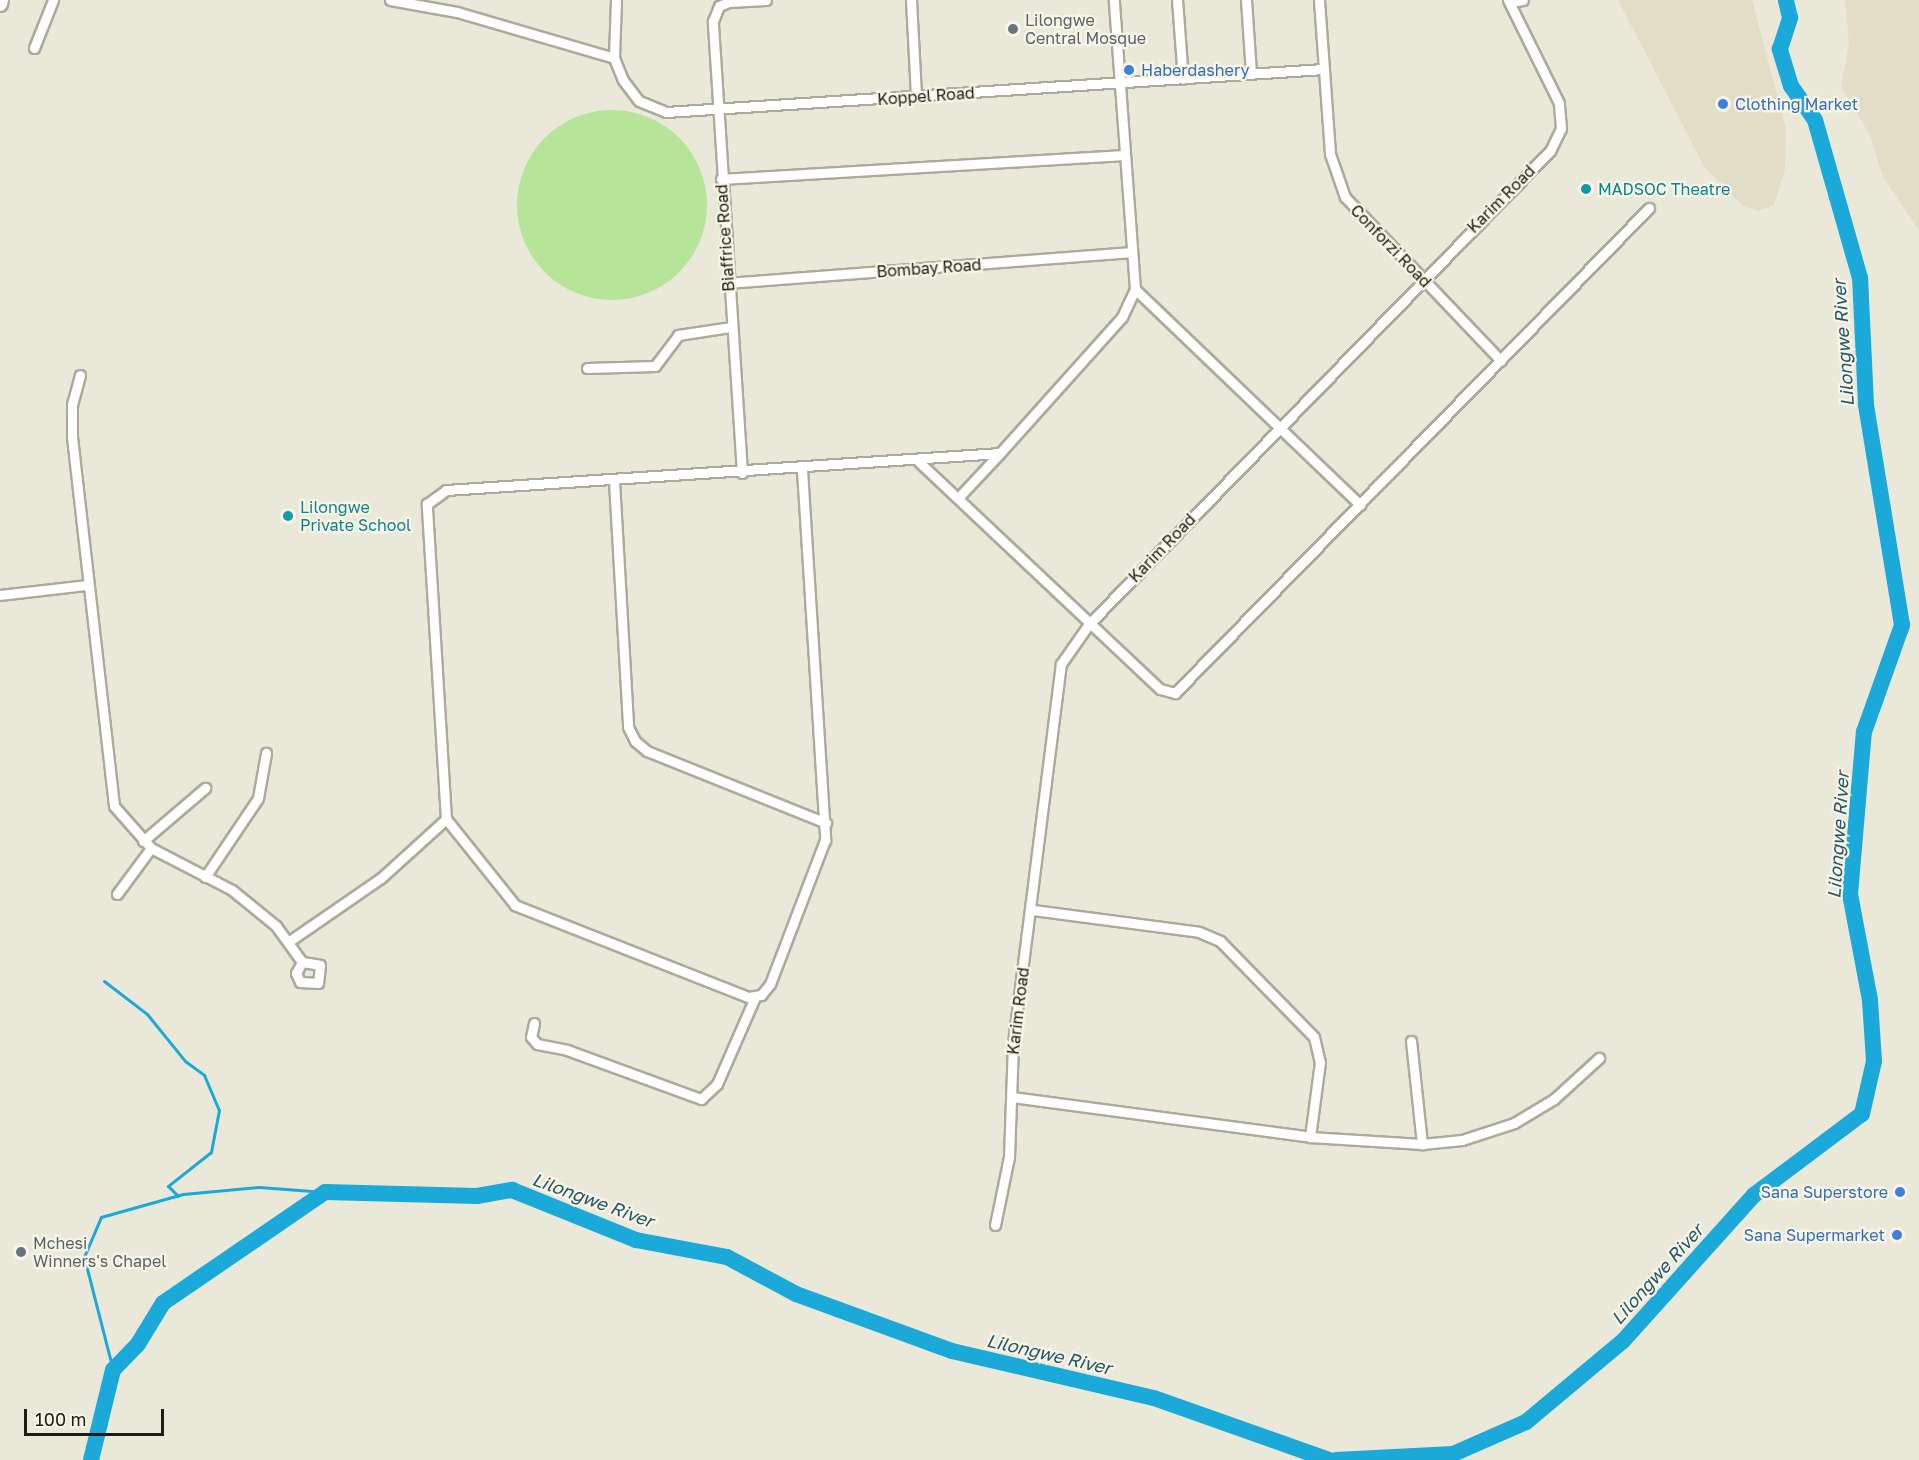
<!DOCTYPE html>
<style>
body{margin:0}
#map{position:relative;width:1919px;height:1460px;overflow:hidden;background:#eae8d9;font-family:"Golos Text",sans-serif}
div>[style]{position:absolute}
.built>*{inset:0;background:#e1ddc7}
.green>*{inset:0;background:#b6e59a}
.round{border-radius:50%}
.stream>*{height:3px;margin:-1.5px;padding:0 1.5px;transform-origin:1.5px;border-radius:1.5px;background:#1aa9d9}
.river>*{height:16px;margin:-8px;padding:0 8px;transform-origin:8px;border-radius:8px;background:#1aa9d9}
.roads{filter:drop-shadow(2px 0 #acaa9c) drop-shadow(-2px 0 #acaa9c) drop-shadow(0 2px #acaa9c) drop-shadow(0 -2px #acaa9c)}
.street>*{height:9px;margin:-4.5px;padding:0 4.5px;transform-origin:4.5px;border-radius:4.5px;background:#fff}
.secondary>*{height:14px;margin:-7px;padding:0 7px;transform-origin:7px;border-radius:7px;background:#fff}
.dots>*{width:16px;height:16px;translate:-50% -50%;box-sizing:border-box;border:3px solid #f7f5e6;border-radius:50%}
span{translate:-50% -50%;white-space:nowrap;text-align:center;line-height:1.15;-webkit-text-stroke:4.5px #f7f5e6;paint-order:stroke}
.worship-label{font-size:16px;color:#5b616d}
.left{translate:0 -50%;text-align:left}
.shop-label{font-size:16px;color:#366cbe}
.right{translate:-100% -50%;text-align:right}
.street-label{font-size:16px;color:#1d1c17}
.culture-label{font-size:16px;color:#0d838f}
.water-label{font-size:18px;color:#23566a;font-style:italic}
.scale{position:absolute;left:24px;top:1409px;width:140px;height:27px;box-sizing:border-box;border:3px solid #1d1c17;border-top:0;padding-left:8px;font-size:18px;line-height:21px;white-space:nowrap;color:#1d1c17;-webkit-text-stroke:4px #f7f5e6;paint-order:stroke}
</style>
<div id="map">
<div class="built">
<div style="clip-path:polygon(1618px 0,1752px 0,1786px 129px,1785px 169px,1774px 205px,1758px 211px,1743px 206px,1705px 168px)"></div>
<div style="clip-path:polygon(1845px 0,1919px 0,1919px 231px,1883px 177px,1870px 135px,1841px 87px,1849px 43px)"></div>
</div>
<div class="green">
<div class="round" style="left:517px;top:110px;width:190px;height:190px"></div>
</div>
<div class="stream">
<div style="left:104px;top:981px;width:54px;rotate:37.5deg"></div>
<div style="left:147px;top:1014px;width:60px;rotate:51deg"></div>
<div style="left:185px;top:1061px;width:24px;rotate:36deg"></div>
<div style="left:204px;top:1075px;width:38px;rotate:67deg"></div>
<div style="left:219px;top:1110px;width:43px;rotate:100.8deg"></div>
<div style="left:211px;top:1152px;width:55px;rotate:141.7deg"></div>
<div style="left:168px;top:1186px;width:14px;rotate:45deg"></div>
<div style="left:113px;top:1370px;width:117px;rotate:-104.4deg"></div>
<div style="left:84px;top:1257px;width:43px;rotate:-67deg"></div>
<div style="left:101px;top:1217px;width:85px;rotate:-15.7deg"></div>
<div style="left:183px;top:1194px;width:76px;rotate:-5.3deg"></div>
<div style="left:259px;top:1187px;width:66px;rotate:4.3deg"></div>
</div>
<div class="river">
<div style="left:91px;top:1460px;width:93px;rotate:-76.3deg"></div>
<div style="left:113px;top:1370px;width:36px;rotate:-46deg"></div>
<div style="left:138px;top:1344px;width:48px;rotate:-58.6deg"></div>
<div style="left:163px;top:1303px;width:196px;rotate:-34.4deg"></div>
<div style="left:325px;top:1192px;width:152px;rotate:1.5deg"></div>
<div style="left:477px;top:1196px;width:36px;rotate:-10deg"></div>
<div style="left:512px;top:1190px;width:134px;rotate:22deg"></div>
<div style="left:636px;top:1240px;width:93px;rotate:10.6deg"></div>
<div style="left:727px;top:1257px;width:78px;rotate:28.2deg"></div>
<div style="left:796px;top:1294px;width:166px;rotate:20.1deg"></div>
<div style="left:952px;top:1351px;width:207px;rotate:13.1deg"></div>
<div style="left:1154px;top:1398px;width:186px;rotate:19.5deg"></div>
<div style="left:1336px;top:1460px;width:117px;rotate:-2.9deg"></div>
<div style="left:1453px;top:1454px;width:80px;rotate:-23.7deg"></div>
<div style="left:1526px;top:1422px;width:126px;rotate:-39.9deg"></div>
<div style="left:1623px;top:1341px;width:196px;rotate:-48.1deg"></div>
<div style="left:1754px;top:1195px;width:135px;rotate:-36.9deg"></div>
<div style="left:1862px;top:1114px;width:54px;rotate:-77.2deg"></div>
<div style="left:1874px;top:1061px;width:61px;rotate:-93.8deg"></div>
<div style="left:1870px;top:1000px;width:108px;rotate:-100.7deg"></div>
<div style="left:1850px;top:894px;width:163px;rotate:-85.1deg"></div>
<div style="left:1864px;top:732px;width:114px;rotate:-70.4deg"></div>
<div style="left:1902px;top:625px;width:224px;rotate:-99.3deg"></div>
<div style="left:1866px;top:404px;width:126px;rotate:-92.7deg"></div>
<div style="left:1860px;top:278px;width:164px;rotate:-105.9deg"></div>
<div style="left:1815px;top:120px;width:42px;rotate:-125.2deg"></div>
<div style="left:1791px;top:86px;width:39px;rotate:-107deg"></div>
<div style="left:1780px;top:49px;width:33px;rotate:-72deg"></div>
<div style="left:1790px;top:18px;width:18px;rotate:-103deg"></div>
</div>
<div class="roads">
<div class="street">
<div style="left:390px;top:0;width:68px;rotate:10.2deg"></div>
<div style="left:457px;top:12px;width:164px;rotate:16.3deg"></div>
<div style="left:616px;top:0;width:58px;rotate:92deg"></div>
<div style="left:614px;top:58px;width:24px;rotate:68deg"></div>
<div style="left:623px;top:80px;width:26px;rotate:53deg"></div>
<div style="left:639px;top:101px;width:29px;rotate:22deg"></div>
<div style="left:666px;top:112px;width:659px;rotate:-3.74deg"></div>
<div style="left:911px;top:0;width:96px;rotate:87deg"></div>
<div style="left:1177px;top:0;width:79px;rotate:85.7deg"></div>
<div style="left:1246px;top:0;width:74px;rotate:86.1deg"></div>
<div style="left:1319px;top:0;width:154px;rotate:85.9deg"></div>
<div style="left:1330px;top:154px;width:46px;rotate:70.8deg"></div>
<div style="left:1345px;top:197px;width:226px;rotate:46.4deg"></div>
<div style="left:1510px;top:2px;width:13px;rotate:-9deg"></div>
<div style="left:34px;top:48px;width:52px;rotate:-68.4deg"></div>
<div style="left:721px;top:179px;width:404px;rotate:-3.4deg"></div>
<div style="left:728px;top:283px;width:404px;rotate:-4.4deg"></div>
<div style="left:1135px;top:289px;width:312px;rotate:43.8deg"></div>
<div style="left:587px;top:368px;width:68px;rotate:-1.7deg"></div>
<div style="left:655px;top:366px;width:39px;rotate:-53deg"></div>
<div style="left:678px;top:335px;width:54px;rotate:-8.6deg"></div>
<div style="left:80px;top:375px;width:30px;rotate:105deg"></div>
<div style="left:72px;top:404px;width:33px;rotate:90deg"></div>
<div style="left:72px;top:437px;width:371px;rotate:83.5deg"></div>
<div style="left:114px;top:806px;width:56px;rotate:48.6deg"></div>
<div style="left:151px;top:848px;width:91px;rotate:27.4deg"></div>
<div style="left:232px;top:890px;width:57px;rotate:39.3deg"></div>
<div style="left:276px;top:926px;width:44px;rotate:54.2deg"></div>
<div style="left:302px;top:962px;width:18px;rotate:9deg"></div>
<div style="left:320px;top:965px;width:18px;rotate:96deg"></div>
<div style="left:318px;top:983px;width:18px;rotate:-177deg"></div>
<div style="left:300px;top:982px;width:10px;rotate:-114deg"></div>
<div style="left:296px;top:973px;width:13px;rotate:-61deg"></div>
<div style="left:919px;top:462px;width:331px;rotate:43.3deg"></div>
<div style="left:1160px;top:689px;width:16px;rotate:15deg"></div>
<div style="left:1175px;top:693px;width:678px;rotate:-45.66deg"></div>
<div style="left:802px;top:470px;width:371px;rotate:86.4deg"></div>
<div style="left:825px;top:840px;width:154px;rotate:110.9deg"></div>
<div style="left:770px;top:984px;width:14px;rotate:129deg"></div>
<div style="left:761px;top:995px;width:13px;rotate:171deg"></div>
<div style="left:748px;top:997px;width:251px;rotate:-158.5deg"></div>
<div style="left:515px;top:905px;width:110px;rotate:-128.7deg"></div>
<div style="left:446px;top:819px;width:316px;rotate:-93.5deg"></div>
<div style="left:427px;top:504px;width:24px;rotate:-36deg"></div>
<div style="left:446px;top:490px;width:555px;rotate:-3.82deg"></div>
<div style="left:1000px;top:453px;width:183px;rotate:-48.1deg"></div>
<div style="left:1122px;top:317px;width:31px;rotate:-65deg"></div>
<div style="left:1135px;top:289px;width:290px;rotate:-94.2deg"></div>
<div style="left:742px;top:473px;width:453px;rotate:-93.7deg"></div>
<div style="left:713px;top:21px;width:16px;rotate:-68deg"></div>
<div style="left:719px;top:6px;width:11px;rotate:-22deg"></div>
<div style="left:729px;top:2px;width:37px;rotate:-3deg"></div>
<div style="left:614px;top:481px;width:246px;rotate:86.7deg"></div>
<div style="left:628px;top:727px;width:16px;rotate:63deg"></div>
<div style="left:635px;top:741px;width:16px;rotate:40deg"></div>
<div style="left:647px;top:751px;width:193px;rotate:21.9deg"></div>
<div style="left:959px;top:497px;width:60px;rotate:-47deg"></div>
<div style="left:0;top:595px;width:88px;rotate:-6.6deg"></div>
<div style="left:143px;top:841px;width:82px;rotate:-40.5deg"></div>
<div style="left:205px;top:877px;width:95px;rotate:-56.1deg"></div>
<div style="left:258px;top:798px;width:46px;rotate:-79.9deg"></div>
<div style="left:117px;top:894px;width:57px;rotate:-53.5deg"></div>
<div style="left:1033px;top:910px;width:167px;rotate:7.5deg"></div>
<div style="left:1199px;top:932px;width:23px;rotate:23deg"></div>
<div style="left:1220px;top:941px;width:134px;rotate:45.6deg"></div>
<div style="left:1314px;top:1037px;width:26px;rotate:77deg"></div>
<div style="left:1320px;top:1062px;width:76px;rotate:97.6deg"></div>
<div style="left:291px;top:940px;width:109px;rotate:-34.6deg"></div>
<div style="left:381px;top:878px;width:88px;rotate:-42.2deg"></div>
<div style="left:534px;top:1023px;width:14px;rotate:102deg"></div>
<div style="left:531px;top:1037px;width:9px;rotate:49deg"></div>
<div style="left:537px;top:1044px;width:31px;rotate:11deg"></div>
<div style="left:567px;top:1050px;width:143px;rotate:20.1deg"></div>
<div style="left:701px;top:1099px;width:22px;rotate:-43deg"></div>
<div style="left:717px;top:1084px;width:95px;rotate:-66.4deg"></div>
<div style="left:1411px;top:1041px;width:104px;rotate:83.9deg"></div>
<div style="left:1012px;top:1097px;width:301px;rotate:7.6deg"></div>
<div style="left:1310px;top:1137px;width:112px;rotate:3.6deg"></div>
<div style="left:1422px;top:1144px;width:40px;rotate:-5.7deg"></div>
<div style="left:1462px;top:1140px;width:55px;rotate:-18.1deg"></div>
<div style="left:1514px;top:1123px;width:47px;rotate:-31deg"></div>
<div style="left:1554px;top:1099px;width:61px;rotate:-42.3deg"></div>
<div style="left:995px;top:1225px;width:69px;rotate:-78.4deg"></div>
<div style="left:1009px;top:1157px;width:114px;rotate:-88deg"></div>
<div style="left:1013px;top:1043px;width:382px;rotate:-82.8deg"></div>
<div style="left:1061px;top:664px;width:49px;rotate:-55deg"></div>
<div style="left:1089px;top:624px;width:660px;rotate:-45.74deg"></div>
<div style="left:1550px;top:151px;width:25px;rotate:-64deg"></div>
<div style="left:1561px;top:128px;width:25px;rotate:-95deg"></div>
<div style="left:1559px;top:103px;width:115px;rotate:-116.3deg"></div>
</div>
<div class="secondary">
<div style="left:0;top:4px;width:4px;rotate:-76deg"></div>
</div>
</div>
<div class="dots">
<div style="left:1013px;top:29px;background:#6b7280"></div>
<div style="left:1129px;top:70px;background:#3f7fe0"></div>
<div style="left:1723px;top:104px;background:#3f7fe0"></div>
<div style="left:1586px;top:189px;background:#0f9aa8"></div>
<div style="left:288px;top:516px;background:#0f9aa8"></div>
<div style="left:1900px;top:1192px;background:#3f7fe0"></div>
<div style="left:1897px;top:1235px;background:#3f7fe0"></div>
<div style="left:21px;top:1252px;background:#6b7280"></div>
</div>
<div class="worship-label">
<span class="left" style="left:1025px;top:29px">Lilongwe<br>Central Mosque</span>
<span class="left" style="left:33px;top:1252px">Mchesi<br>Winners's Chapel</span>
</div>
<div class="shop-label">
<span class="left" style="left:1141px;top:70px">Haberdashery</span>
<span class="left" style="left:1735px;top:104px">Clothing Market</span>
<span class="right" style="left:1888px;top:1192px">Sana Superstore</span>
<span class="right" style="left:1885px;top:1235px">Sana Supermarket</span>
</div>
<div class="street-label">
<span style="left:926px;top:96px;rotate:-4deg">Koppel Road</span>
<span style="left:1501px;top:199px;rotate:-45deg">Karim Road</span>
<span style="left:725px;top:238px;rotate:-94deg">Biaffrice Road</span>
<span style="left:1391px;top:246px;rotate:46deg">Conforzi Road</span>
<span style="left:929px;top:268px;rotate:-4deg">Bombay Road</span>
<span style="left:1162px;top:548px;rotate:-46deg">Karim Road</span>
<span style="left:1018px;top:1011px;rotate:-83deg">Karim Road</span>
</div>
<div class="culture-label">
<span class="left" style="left:1598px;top:189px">MADSOC Theatre</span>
<span class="left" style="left:300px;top:516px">Lilongwe<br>Private School</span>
</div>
<div class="water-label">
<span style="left:1843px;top:343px;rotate:-94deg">Lilongwe River</span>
<span style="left:1838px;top:835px;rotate:-86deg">Lilongwe River</span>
<span style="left:593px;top:1200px;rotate:20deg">Lilongwe River</span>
<span style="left:1657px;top:1274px;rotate:-48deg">Lilongwe River</span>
<span style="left:1049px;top:1354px;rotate:13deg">Lilongwe River</span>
</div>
<div class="scale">100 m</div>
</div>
